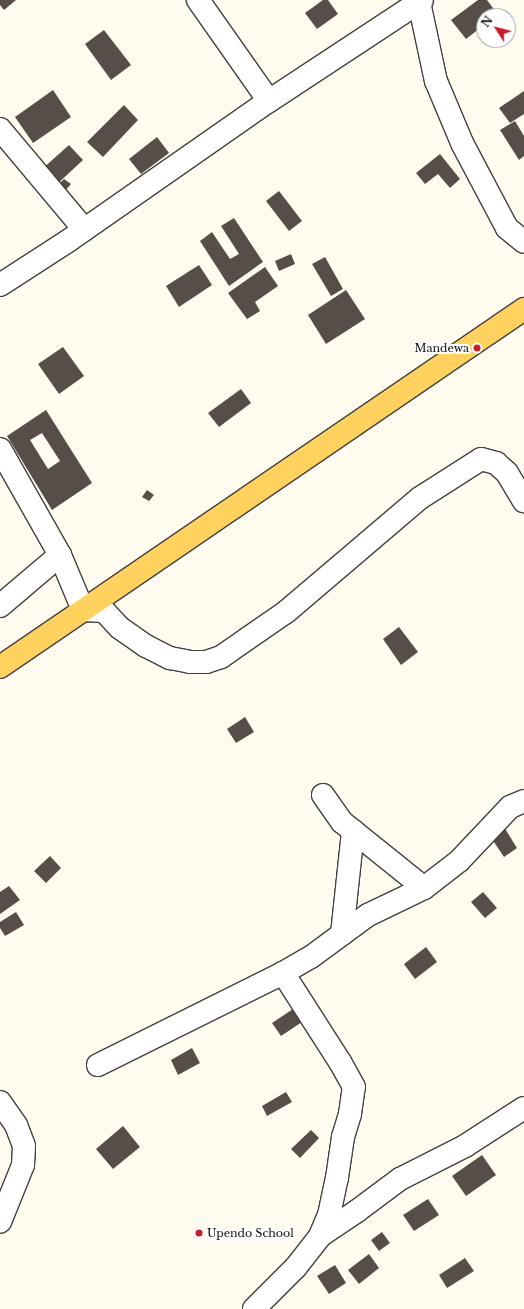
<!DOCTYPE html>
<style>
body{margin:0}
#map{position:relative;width:524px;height:1309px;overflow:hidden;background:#fffbee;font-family:"Libre Baskerville",serif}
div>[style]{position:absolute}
.building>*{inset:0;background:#574e49}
.roads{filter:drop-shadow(1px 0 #414141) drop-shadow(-1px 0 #414141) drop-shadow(0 1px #414141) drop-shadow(0 -1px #414141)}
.minor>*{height:22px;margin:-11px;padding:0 11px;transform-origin:11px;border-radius:11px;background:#fff}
.major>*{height:22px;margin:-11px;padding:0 11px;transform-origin:11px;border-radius:11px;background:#ffd15e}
.dots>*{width:11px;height:11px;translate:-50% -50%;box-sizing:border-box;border:2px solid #fff;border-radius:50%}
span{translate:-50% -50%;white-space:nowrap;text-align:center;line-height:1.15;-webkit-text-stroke:4px #fff;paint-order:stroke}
.poi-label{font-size:11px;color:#0e0e0e}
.right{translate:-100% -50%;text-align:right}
.left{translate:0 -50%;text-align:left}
.north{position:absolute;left:476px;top:8px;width:40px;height:40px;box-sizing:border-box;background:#fff;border:1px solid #9f9f9f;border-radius:50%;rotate:306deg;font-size:11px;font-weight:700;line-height:16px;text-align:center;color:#0e0e0e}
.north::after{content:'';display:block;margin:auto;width:14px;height:18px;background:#c81b2b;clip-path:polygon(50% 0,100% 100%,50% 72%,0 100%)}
</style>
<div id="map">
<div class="building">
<div style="clip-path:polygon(0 0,16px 0,4px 10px,0 5px)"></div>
<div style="clip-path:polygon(323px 0,328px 0,338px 14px,317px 29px,305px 13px)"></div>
<div style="clip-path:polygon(478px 0,487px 0,499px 16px,484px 16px,484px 25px,466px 39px,451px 20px)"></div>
<div style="clip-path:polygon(104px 30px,131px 65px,111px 80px,85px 44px)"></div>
<div style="clip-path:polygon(53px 90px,71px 117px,33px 143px,15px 117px)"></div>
<div style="clip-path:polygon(524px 91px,524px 114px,510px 123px,499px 108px)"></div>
<div style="clip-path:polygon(124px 105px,138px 120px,103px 157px,87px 142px)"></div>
<div style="clip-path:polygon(515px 121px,524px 136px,524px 156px,519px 160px,500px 130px)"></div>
<div style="clip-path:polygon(157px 137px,169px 153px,141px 174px,129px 159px)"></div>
<div style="clip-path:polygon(69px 145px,83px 160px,55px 186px,41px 170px)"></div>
<div style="clip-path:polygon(440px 154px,460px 179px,450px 188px,438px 174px,425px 184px,416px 173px)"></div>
<div style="clip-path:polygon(64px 179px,71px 184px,65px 191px,58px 185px)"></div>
<div style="clip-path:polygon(279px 191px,302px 221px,289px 231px,266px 201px)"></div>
<div style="clip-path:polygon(234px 218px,263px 262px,229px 286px,200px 241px,212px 232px,230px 259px,239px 254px,221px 226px)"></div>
<div style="clip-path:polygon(291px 254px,295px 264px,279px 271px,275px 261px)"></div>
<div style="clip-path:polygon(325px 257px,343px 289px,331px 296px,312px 264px)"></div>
<div style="clip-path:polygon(199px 265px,212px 285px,179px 307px,166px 286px)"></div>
<div style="clip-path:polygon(265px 267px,278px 286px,255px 302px,260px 311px,247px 319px,228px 293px)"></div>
<div style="clip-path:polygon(346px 290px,365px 319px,326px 344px,308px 315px)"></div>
<div style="clip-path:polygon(63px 347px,84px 376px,59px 394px,38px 364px)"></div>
<div style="clip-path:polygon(241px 389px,251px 403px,219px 427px,208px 413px)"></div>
<div style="clip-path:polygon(evenodd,46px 410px,92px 483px,52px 510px,7px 436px,46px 410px,42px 433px,60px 461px,48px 469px,30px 440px,42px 433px)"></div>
<div style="clip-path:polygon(147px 490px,154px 495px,149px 501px,142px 497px)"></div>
<div style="clip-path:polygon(399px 627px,418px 652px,401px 665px,383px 639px)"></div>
<div style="clip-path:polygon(245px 717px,254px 732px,236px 743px,227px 729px)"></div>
<div style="clip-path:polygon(504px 827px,517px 848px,504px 857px,490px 836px)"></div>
<div style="clip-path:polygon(50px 856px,61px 868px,46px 883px,34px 871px)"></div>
<div style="clip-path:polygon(9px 886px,20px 900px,0 914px,0 892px)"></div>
<div style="clip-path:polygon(483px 892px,497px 908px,485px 918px,471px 902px)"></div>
<div style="clip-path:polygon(16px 912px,24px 925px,5px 936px,0 928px,0 922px)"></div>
<div style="clip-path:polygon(426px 947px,437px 962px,415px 979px,404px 964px)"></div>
<div style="clip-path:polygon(293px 1009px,302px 1022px,281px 1036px,272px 1023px)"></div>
<div style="clip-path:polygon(192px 1048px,200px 1063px,178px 1075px,171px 1060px)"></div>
<div style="clip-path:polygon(286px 1092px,292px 1102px,267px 1116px,262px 1106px)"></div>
<div style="clip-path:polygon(123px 1126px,140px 1147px,113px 1169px,96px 1149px)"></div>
<div style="clip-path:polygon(311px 1130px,319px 1138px,300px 1158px,291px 1149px)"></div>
<div style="clip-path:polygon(482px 1155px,496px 1175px,466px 1196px,452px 1176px)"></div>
<div style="clip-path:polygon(428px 1199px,439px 1215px,414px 1231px,403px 1215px)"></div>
<div style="clip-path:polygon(382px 1232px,390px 1243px,379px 1251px,371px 1240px)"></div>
<div style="clip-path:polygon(369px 1254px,379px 1268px,359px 1284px,348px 1270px)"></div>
<div style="clip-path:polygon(465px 1258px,474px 1271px,447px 1288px,439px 1275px)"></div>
<div style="clip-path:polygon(335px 1265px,346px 1283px,329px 1294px,317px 1276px)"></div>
</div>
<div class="roads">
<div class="minor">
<div style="left:198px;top:0;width:123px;rotate:54.9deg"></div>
<div style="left:419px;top:2px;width:81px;rotate:77.9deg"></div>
<div style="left:436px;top:81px;width:67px;rotate:67.2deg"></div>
<div style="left:462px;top:143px;width:96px;rotate:62.1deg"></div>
<div style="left:507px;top:228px;width:22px;rotate:39deg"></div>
<div style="left:0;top:129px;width:131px;rotate:50deg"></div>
<div style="left:0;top:285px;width:81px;rotate:-32.9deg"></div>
<div style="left:68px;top:241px;width:245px;rotate:-34.9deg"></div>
<div style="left:269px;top:101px;width:183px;rotate:-33.4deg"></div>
<div style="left:0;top:449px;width:122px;rotate:60.5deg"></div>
<div style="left:60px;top:555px;width:60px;rotate:67.3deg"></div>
<div style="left:83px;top:610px;width:21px;rotate:3deg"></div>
<div style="left:104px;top:611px;width:23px;rotate:47deg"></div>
<div style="left:120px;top:628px;width:32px;rotate:35deg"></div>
<div style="left:146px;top:646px;width:27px;rotate:27deg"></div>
<div style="left:170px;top:658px;width:20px;rotate:11deg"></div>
<div style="left:190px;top:662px;width:16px"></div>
<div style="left:206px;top:662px;width:16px;rotate:-18deg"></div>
<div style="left:221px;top:657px;width:79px;rotate:-34.7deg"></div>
<div style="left:286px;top:612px;width:176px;rotate:-40.4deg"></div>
<div style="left:420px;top:498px;width:72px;rotate:-32.6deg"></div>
<div style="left:481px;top:459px;width:16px;rotate:15deg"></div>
<div style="left:496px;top:463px;width:15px;rotate:42deg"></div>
<div style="left:507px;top:473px;width:33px;rotate:59deg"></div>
<div style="left:0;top:606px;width:79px;rotate:-40.4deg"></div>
<div style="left:323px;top:795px;width:33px;rotate:55deg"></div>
<div style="left:342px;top:822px;width:105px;rotate:38.8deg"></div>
<div style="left:342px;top:934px;width:104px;rotate:-83.9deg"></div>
<div style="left:98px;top:1065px;width:207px;rotate:-26.4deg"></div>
<div style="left:283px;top:973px;width:32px;rotate:-30deg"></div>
<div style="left:311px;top:957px;width:71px;rotate:-36.4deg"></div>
<div style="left:368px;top:915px;width:62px;rotate:-25.7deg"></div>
<div style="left:424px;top:888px;width:44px;rotate:-37.6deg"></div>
<div style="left:459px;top:861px;width:74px;rotate:-46.6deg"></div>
<div style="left:510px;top:807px;width:15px;rotate:-23deg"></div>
<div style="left:0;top:1102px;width:28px;rotate:55deg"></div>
<div style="left:16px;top:1125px;width:22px;rotate:69deg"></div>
<div style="left:24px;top:1146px;width:19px;rotate:93deg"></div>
<div style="left:23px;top:1165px;width:61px;rotate:112deg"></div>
<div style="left:320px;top:1236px;width:45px;rotate:-34deg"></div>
<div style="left:357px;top:1211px;width:54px;rotate:-36.7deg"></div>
<div style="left:400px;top:1179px;width:73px;rotate:-26.9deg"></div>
<div style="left:465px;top:1146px;width:70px;rotate:-32.8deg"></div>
<div style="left:254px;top:1309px;width:59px;rotate:-45deg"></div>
<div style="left:296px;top:1267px;width:39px;rotate:-52deg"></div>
<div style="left:320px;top:1236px;width:23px;rotate:-67deg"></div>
<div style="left:329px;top:1215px;width:38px;rotate:-78deg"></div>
<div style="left:337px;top:1178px;width:41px;rotate:-81.7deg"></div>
<div style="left:343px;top:1137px;width:24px;rotate:-73deg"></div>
<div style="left:350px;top:1114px;width:27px;rotate:-82deg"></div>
<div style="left:354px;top:1087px;width:29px;rotate:-119deg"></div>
<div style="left:340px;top:1062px;width:106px;rotate:-122.6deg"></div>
</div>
<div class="major">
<div style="left:0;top:667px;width:635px;rotate:-34.34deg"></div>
</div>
</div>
<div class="dots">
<div style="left:477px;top:348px;background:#c81b2b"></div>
<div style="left:199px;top:1233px;background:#c81b2b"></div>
</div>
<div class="poi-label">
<span class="right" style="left:469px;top:348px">Mandewa</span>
<span class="left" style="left:207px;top:1233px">Upendo School</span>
</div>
<div class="north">N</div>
</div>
